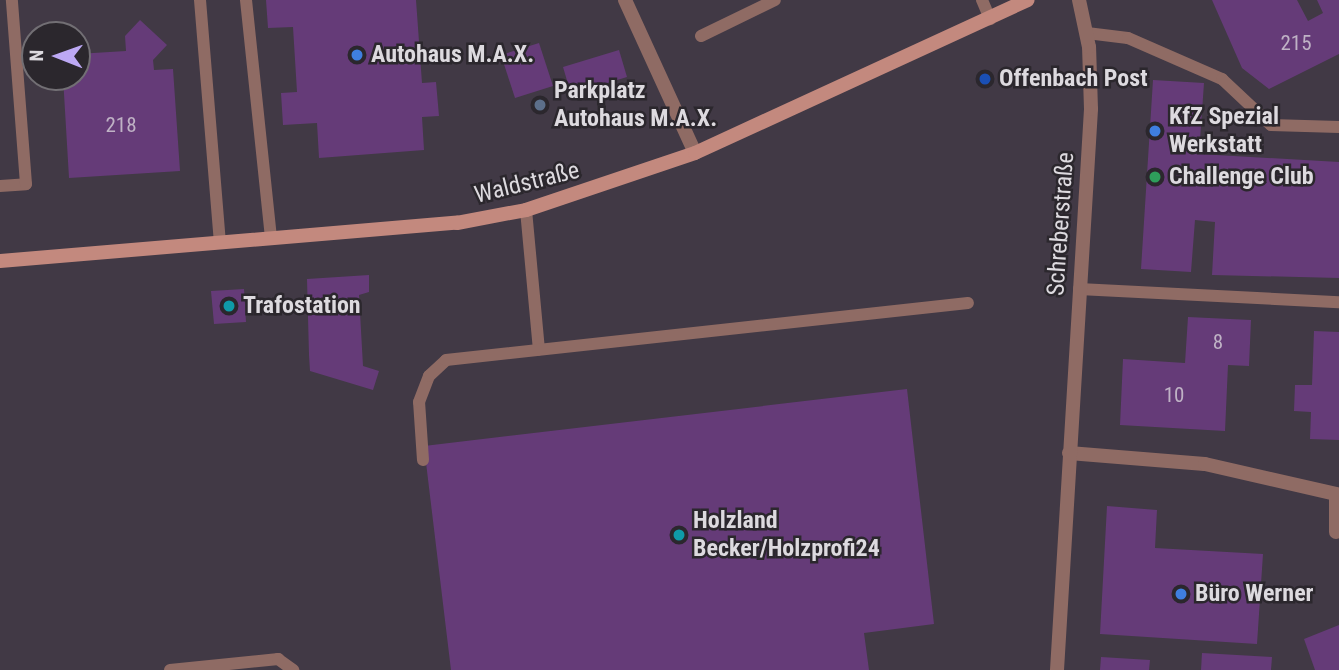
<!DOCTYPE html>
<meta charset="utf-8">
<style>
body{margin:0}
#map{position:relative;width:1339px;height:670px;overflow:hidden;background:#353138;font-family:"Roboto Condensed",sans-serif}
div>[style]{position:absolute}
.built>*{inset:0;background:#413945}
.building>*{inset:0;background:#653b78}
.service>*{height:12px;margin:-6px;padding:0 6px;transform-origin:6px;border-radius:6px;background:#8f6b64}
.minor>*{height:14px;margin:-7px;padding:0 7px;transform-origin:7px;border-radius:7px;background:#8f6b64}
.secondary>*{height:14px;margin:-7px;padding:0 7px;transform-origin:7px;border-radius:7px;background:#c3897e}
.dots>*{width:19px;height:19px;translate:-50% -50%;box-sizing:border-box;border:4px solid #2b272d;border-radius:50%}
span{translate:-50% -50%;white-space:nowrap;text-align:center;line-height:1.15;-webkit-text-stroke:5px #2b272d;paint-order:stroke}
.number-label{font-size:21px;color:#bfb2c5}
.number-label span{-webkit-text-stroke-width:0}
.poi-label{font-size:24px;color:#dddadf;font-weight:700}
.left{translate:0 -50%;text-align:left}
.street-label{font-size:24px;color:#dddadf}
.north{position:absolute;left:21px;top:21px;width:70px;height:70px;box-sizing:border-box;background:#2b272d;border:2px solid #726f74;border-radius:50%;rotate:271deg;font-size:19px;font-weight:700;line-height:28px;text-align:center;color:#dddadf}
.north::after{content:'';display:block;margin:auto;width:24px;height:32px;background:#bda9f5;clip-path:polygon(50% 0,100% 100%,50% 72%,0 100%)}
</style>
<div id="map">
<div class="built">
<div style="clip-path:polygon(evenodd,0 0,1339px 0,1339px 670px,0 670px,0 0,35px 35px,77px 35px,77px 77px,35px 77px,35px 35px)"></div>
</div>
<div class="building">
<div style="clip-path:polygon(266px 0,416px 0,422px 83px,436px 82px,439px 116px,422px 117px,424px 150px,319px 158px,317px 123px,283px 125px,281px 93px,297px 92px,293px 27px,268px 28px)"></div>
<div style="clip-path:polygon(1212px 0,1297px 0,1308px 21px,1323px 13px,1317px 0,1339px 0,1339px 54px,1269px 89px,1242px 68px)"></div>
<div style="clip-path:polygon(140px 20px,167px 45px,153px 60px,154px 70px,173px 69px,180px 171px,69px 178px,63px 77px,77px 77px,77px 54px,126px 51px,125px 36px)"></div>
<div style="clip-path:polygon(539px 43px,553px 86px,515px 98px,501px 55px)"></div>
<div style="clip-path:polygon(619px 50px,627px 77px,571px 94px,563px 67px)"></div>
<div style="clip-path:polygon(1153px 80px,1204px 83px,1199px 154px,1339px 162px,1339px 278px,1212px 275px,1215px 222px,1195px 220px,1191px 272px,1141px 269px)"></div>
<div style="clip-path:polygon(369px 275px,369px 292px,359px 295px,363px 366px,379px 371px,373px 390px,310px 371px,309px 355px,307px 279px)"></div>
<div style="clip-path:polygon(244px 289px,246px 322px,214px 324px,211px 291px)"></div>
<div style="clip-path:polygon(1188px 317px,1251px 320px,1249px 366px,1228px 365px,1225px 431px,1120px 425px,1123px 359px,1185px 363px)"></div>
<div style="clip-path:polygon(1314px 331px,1339px 332px,1339px 440px,1310px 439px,1311px 412px,1294px 411px,1295px 385px,1312px 385px)"></div>
<div style="clip-path:polygon(907px 389px,934px 624px,864px 633px,869px 670px,451px 670px,424px 446px)"></div>
<div style="clip-path:polygon(1107px 506px,1157px 510px,1155px 548px,1263px 554px,1257px 644px,1100px 634px)"></div>
<div style="clip-path:polygon(1339px 625px,1339px 670px,1315px 670px,1304px 639px)"></div>
<div style="clip-path:polygon(1202px 653px,1272px 657px,1271px 670px,1201px 670px)"></div>
<div style="clip-path:polygon(1101px 657px,1150px 660px,1149px 670px,1100px 670px)"></div>
</div>
<div class="service">
<div style="left:200px;top:0;width:243px;rotate:85.3deg"></div>
<div style="left:246px;top:0;width:239px;rotate:84deg"></div>
<div style="left:982px;top:0;width:21px;rotate:67deg"></div>
<div style="left:1087px;top:33px;width:41px;rotate:7deg"></div>
<div style="left:1128px;top:38px;width:103px;rotate:23.6deg"></div>
<div style="left:1222px;top:79px;width:67px;rotate:43.2deg"></div>
<div style="left:1271px;top:125px;width:68px;rotate:1.7deg"></div>
<div style="left:701px;top:36px;width:82px;rotate:-25.9deg"></div>
<div style="left:0;top:186px;width:26px;rotate:-4deg"></div>
<div style="left:26px;top:184px;width:185px;rotate:-94.4deg"></div>
<div style="left:526px;top:210px;width:140px;rotate:84.7deg"></div>
<div style="left:1079px;top:289px;width:260px;rotate:2.9deg"></div>
<div style="left:423px;top:460px;width:58px;rotate:-93.9deg"></div>
<div style="left:419px;top:402px;width:28px;rotate:-69deg"></div>
<div style="left:429px;top:376px;width:23px;rotate:-43deg"></div>
<div style="left:446px;top:360px;width:525px;rotate:-6.23deg"></div>
<div style="left:170px;top:670px;width:109px;rotate:-5.8deg"></div>
<div style="left:278px;top:659px;width:19px;rotate:36deg"></div>
</div>
<div class="minor">
<div style="left:625px;top:0;width:168px;rotate:65.4deg"></div>
<div style="left:1069px;top:453px;width:136px;rotate:4.6deg"></div>
<div style="left:1205px;top:464px;width:134px;rotate:12.9deg"></div>
<div style="left:1336px;top:494px;width:38px;rotate:90deg"></div>
<div style="left:1057px;top:670px;width:562px;rotate:-86.53deg"></div>
<div style="left:1091px;top:109px;width:62px;rotate:-91.8deg"></div>
<div style="left:1089px;top:47px;width:48px;rotate:-102deg"></div>
</div>
<div class="secondary">
<div style="left:0;top:261px;width:459px;rotate:-4.8deg"></div>
<div style="left:457px;top:223px;width:70px;rotate:-10.7deg"></div>
<div style="left:526px;top:210px;width:178px;rotate:-18.6deg"></div>
<div style="left:695px;top:153px;width:366px;rotate:-24.7deg"></div>
</div>
<div class="dots">
<div style="left:357px;top:55px;background:#3f7fe0"></div>
<div style="left:985px;top:79px;background:#1a4fb4"></div>
<div style="left:540px;top:105px;background:#5c6f8a"></div>
<div style="left:1155px;top:131px;background:#3f7fe0"></div>
<div style="left:1155px;top:177px;background:#2e9e5b"></div>
<div style="left:229px;top:306px;background:#0f9aa8"></div>
<div style="left:679px;top:535px;background:#0f9aa8"></div>
<div style="left:1181px;top:594px;background:#3f7fe0"></div>
</div>
<div class="number-label">
<span style="left:1296px;top:43px">215</span>
<span style="left:121px;top:125px">218</span>
<span style="left:1218px;top:342px">8</span>
<span style="left:1174px;top:395px">10</span>
</div>
<div class="poi-label">
<span class="left" style="left:371px;top:55px">Autohaus M.A.X.</span>
<span class="left" style="left:999px;top:79px">Offenbach Post</span>
<span class="left" style="left:554px;top:105px">Parkplatz<br>Autohaus M.A.X.</span>
<span class="left" style="left:1169px;top:131px">KfZ Spezial<br>Werkstatt</span>
<span class="left" style="left:1169px;top:177px">Challenge Club</span>
<span class="left" style="left:243px;top:306px">Trafostation</span>
<span class="left" style="left:693px;top:535px">Holzland<br>Becker/Holzprofi24</span>
<span class="left" style="left:1195px;top:594px">Büro Werner</span>
</div>
<div class="street-label">
<span style="left:527px;top:183px;rotate:-14deg">Waldstraße</span>
<span style="left:1061px;top:224px;rotate:-86deg">Schreberstraße</span>
</div>
<div class="north">N</div>
</div>
